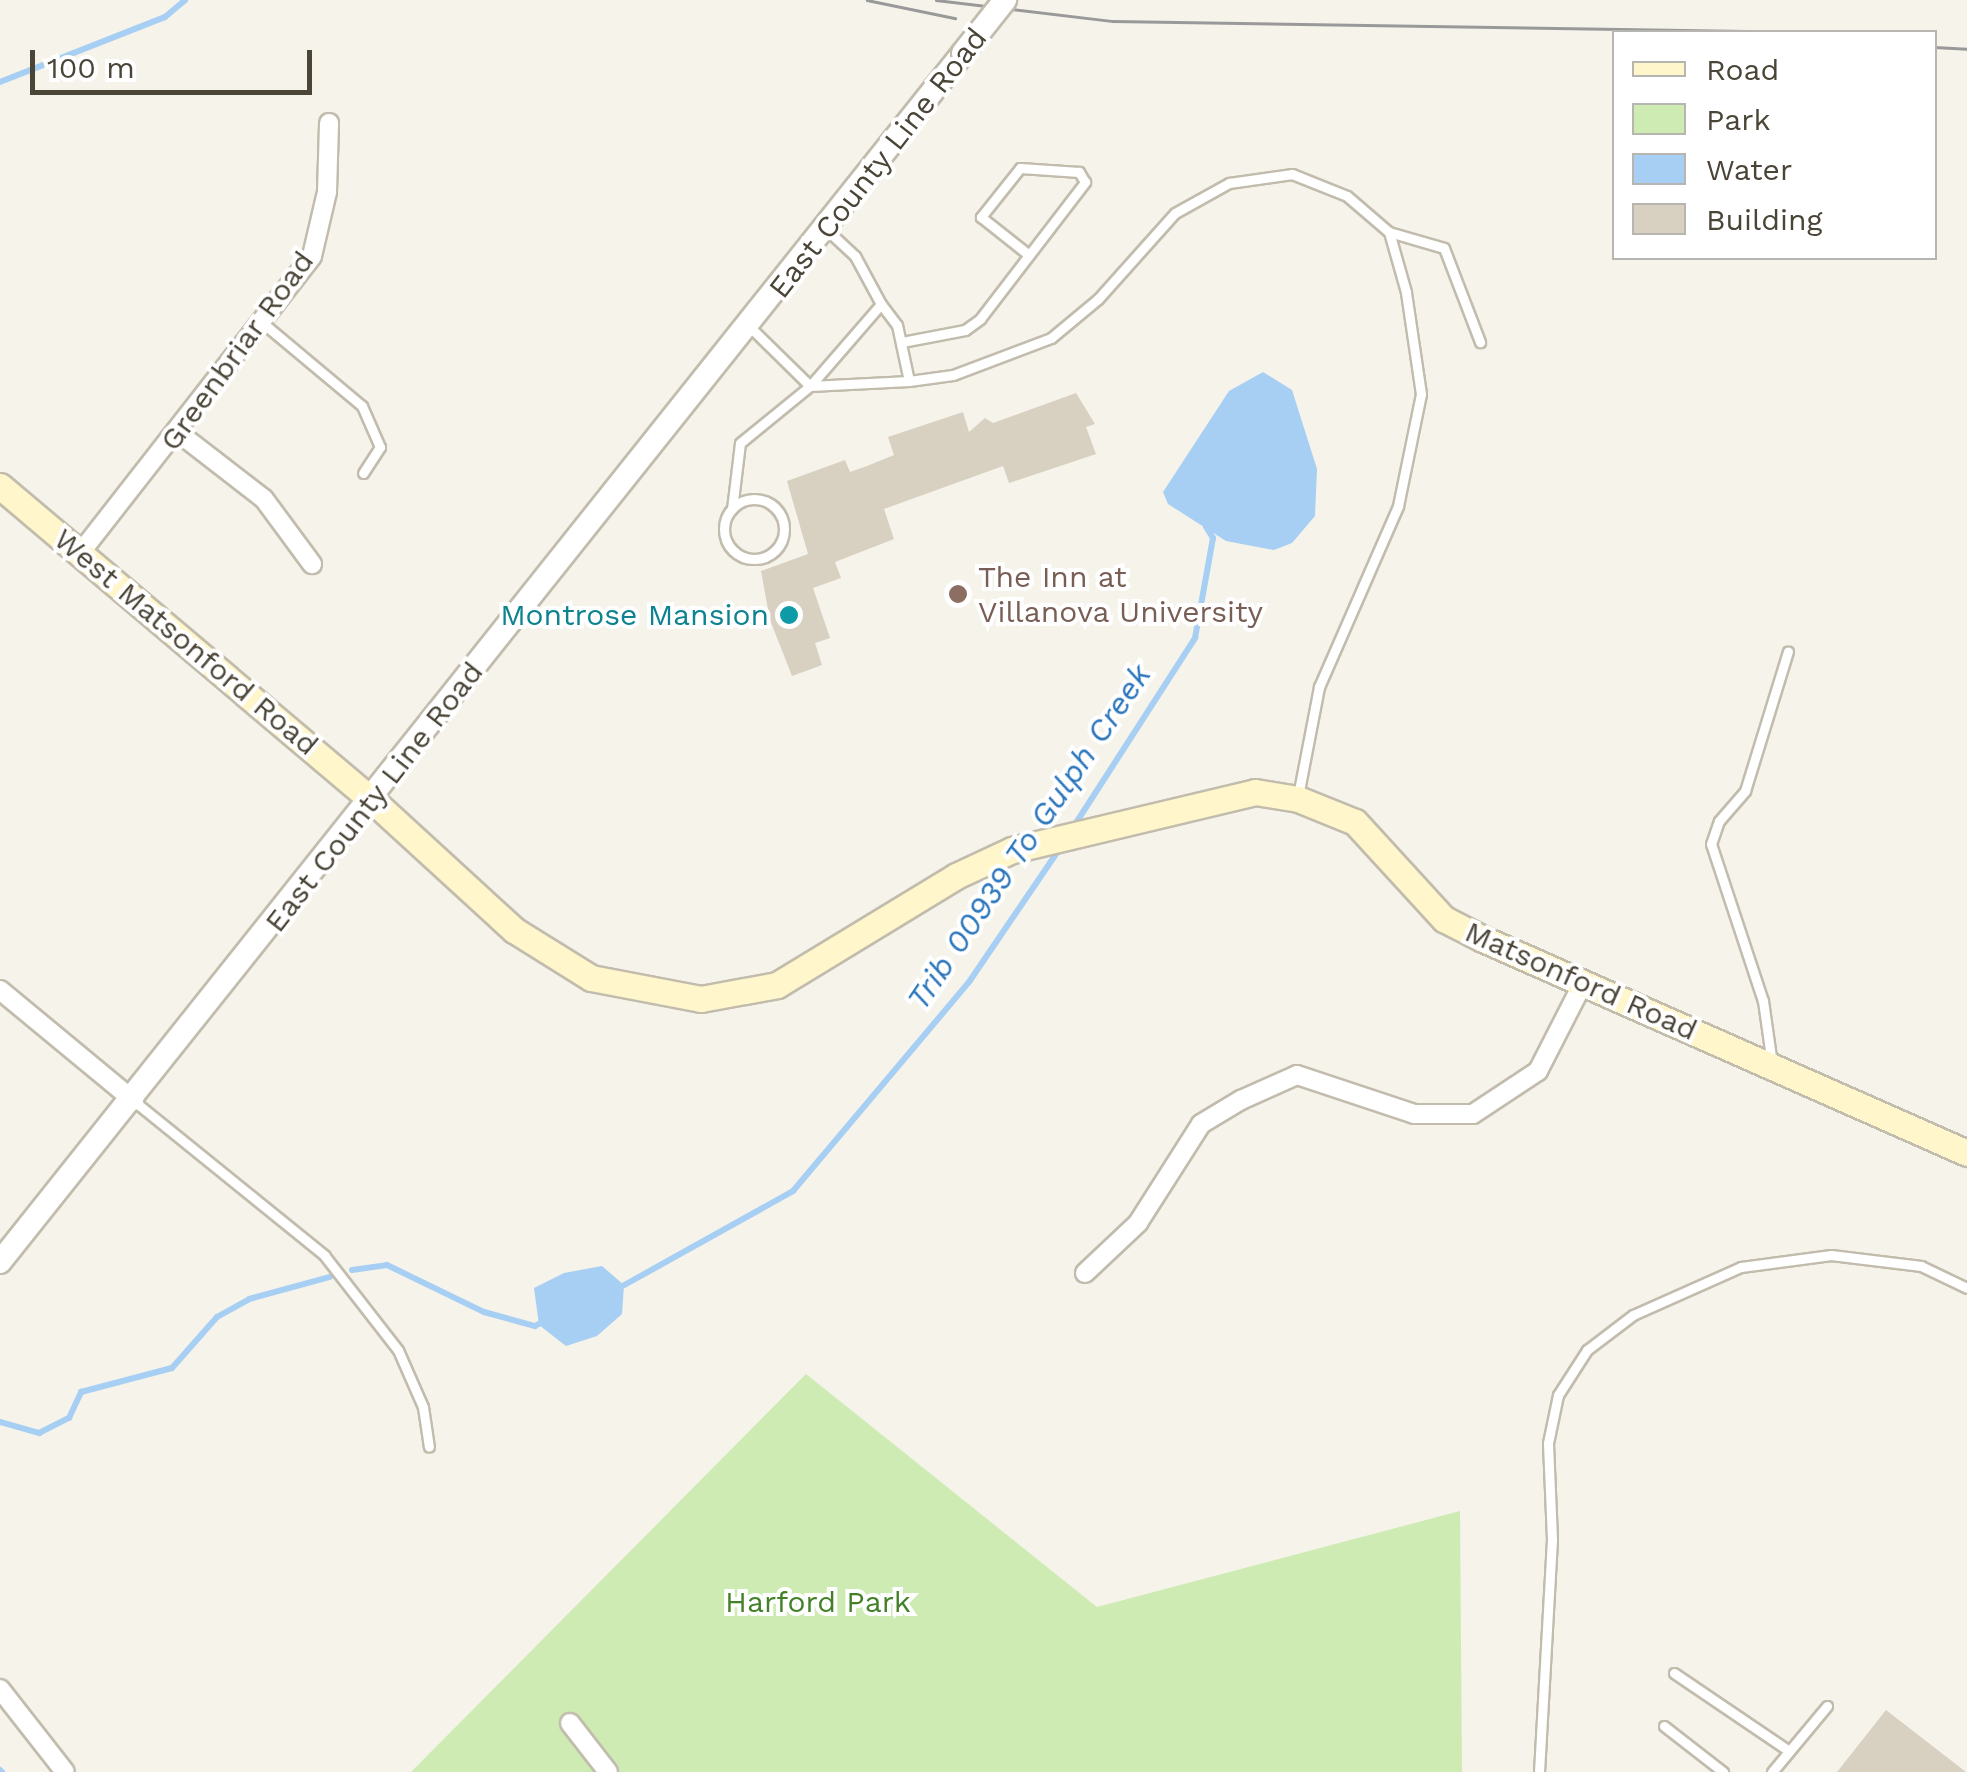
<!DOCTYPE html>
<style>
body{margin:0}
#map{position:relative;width:1967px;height:1772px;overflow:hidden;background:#f6f3eb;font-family:"Work Sans",sans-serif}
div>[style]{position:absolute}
.green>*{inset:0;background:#ceebb3}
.water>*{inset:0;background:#a7cff3}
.stream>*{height:6px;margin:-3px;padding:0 3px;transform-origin:3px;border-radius:3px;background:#a7cff3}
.building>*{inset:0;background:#d8d0c0}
.roads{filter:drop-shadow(2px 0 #c2bcad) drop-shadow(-2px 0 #c2bcad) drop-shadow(0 2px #c2bcad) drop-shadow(0 -2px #c2bcad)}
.service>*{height:9px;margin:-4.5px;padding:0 4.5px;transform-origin:4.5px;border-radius:4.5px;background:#fff}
.service>.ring{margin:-4.5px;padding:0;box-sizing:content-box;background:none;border:9px solid #fff;border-radius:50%}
.minor>*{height:18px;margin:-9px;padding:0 9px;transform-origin:9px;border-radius:9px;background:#fff}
.tertiary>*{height:22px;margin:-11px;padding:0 11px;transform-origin:11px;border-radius:11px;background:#fff}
.secondary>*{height:25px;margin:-12.5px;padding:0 12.5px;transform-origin:12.5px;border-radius:12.5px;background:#fff6cc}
.tram>*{height:2.5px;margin:-1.25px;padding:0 1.25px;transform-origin:1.25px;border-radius:1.25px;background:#999}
.bridges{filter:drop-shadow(2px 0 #c2bcad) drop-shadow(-2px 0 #c2bcad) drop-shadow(0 2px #c2bcad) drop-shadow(0 -2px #c2bcad)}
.tertiary-bridge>*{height:22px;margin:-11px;padding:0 11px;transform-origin:11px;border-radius:11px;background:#fff}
.dots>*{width:28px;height:28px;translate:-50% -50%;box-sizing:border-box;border:5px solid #fff;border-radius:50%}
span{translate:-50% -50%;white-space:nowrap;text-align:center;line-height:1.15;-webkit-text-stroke:8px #fff;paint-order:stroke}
.street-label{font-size:30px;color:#4b4538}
.education-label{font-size:30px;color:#785e54}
.left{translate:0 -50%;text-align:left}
.culture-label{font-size:30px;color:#0d838f}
.right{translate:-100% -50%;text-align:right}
.park-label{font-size:30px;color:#448028}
.water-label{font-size:32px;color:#2c76bc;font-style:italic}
.legend{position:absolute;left:1612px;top:30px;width:325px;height:230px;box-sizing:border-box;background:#fff;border:2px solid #b7b5af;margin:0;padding:12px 18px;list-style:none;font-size:30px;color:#4b4538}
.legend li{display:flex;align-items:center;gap:20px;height:50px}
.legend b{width:50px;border:2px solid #b7b5af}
.scale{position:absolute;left:30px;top:50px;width:282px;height:45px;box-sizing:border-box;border:5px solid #4b4538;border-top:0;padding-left:12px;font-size:30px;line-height:35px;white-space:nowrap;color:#4b4538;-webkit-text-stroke:8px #fff;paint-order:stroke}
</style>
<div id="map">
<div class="green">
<div style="clip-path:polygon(806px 1374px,1097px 1607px,1460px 1511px,1462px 1772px,411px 1772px)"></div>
</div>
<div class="water">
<div style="clip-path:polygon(1263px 372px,1292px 390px,1317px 469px,1315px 516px,1292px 543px,1274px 550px,1226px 541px,1168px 504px,1163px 492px,1229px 391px)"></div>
<div style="clip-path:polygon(602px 1266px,624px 1285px,622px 1314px,597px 1336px,566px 1346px,539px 1325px,534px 1288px,564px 1273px)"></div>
</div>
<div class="stream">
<div style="left:0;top:82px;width:177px;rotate:-21.5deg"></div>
<div style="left:165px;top:17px;width:26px;rotate:-40deg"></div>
<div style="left:1074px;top:826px;width:224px;rotate:-57.2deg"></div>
<div style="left:1195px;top:638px;width:102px;rotate:-79.8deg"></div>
<div style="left:1213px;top:538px;width:13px;rotate:-122deg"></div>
<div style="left:352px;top:1270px;width:35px;rotate:-8deg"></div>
<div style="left:387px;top:1265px;width:108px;rotate:25.9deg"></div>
<div style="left:484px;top:1312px;width:53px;rotate:15.4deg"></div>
<div style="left:535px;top:1326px;width:10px;rotate:-29deg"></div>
<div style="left:619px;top:1288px;width:199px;rotate:-29.1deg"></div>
<div style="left:793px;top:1191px;width:273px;rotate:-49.9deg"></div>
<div style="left:969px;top:982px;width:166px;rotate:-55.8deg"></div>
<div style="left:0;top:1422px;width:41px;rotate:15.8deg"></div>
<div style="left:39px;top:1433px;width:34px;rotate:-27deg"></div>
<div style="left:69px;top:1418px;width:29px;rotate:-65deg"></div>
<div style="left:81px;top:1392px;width:94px;rotate:-14.8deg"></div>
<div style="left:172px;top:1368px;width:68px;rotate:-48.6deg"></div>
<div style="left:217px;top:1317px;width:37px;rotate:-29deg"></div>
<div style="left:249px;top:1299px;width:84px;rotate:-15.2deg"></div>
<div style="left:0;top:1770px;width:3px;rotate:45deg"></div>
</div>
<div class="building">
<div style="clip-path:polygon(1076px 393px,1095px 424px,1086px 427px,1096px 454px,1009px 483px,1003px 466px,884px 509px,894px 539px,835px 562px,841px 578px,813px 588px,830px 638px,815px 643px,822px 665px,792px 676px,770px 620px,761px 571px,808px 554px,787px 481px,845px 460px,850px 472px,867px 466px,894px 455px,888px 437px,963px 412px,969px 432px,985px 418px,993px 423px)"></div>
<div style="clip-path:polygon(1886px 1710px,1966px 1772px,1837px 1772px)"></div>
</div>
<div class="roads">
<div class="service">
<div style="left:826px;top:229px;width:40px;rotate:43deg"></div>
<div style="left:855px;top:256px;width:55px;rotate:61.6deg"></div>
<div style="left:264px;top:324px;width:128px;rotate:39.9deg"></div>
<div style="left:362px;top:406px;width:45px;rotate:66.3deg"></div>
<div style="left:380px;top:447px;width:31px;rotate:123deg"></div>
<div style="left:902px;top:342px;width:64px;rotate:-10.8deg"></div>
<div style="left:965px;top:330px;width:19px;rotate:-36deg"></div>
<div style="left:980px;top:319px;width:173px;rotate:-52.5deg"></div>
<div style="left:1085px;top:182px;width:12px;rotate:-121deg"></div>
<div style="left:1079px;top:172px;width:59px;rotate:-176.1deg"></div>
<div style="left:1020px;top:168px;width:63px;rotate:128.5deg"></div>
<div style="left:981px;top:217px;width:61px;rotate:38.4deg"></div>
<div style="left:909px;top:381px;width:44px;rotate:-7.8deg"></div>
<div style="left:953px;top:375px;width:105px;rotate:-20.7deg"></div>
<div style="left:1051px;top:338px;width:61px;rotate:-39.7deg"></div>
<div style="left:1098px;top:299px;width:115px;rotate:-48.2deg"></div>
<div style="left:1175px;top:213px;width:62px;rotate:-29.1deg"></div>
<div style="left:1229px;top:183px;width:64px;rotate:-8.1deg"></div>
<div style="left:1292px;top:174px;width:59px;rotate:21.8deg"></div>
<div style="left:1347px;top:196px;width:55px;rotate:40.6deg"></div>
<div class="ring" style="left:724px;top:499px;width:51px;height:51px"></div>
<div style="left:732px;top:509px;width:66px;rotate:-83.1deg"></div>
<div style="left:740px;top:443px;width:90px;rotate:-39.2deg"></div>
<div style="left:810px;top:386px;width:108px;rotate:-49.1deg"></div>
<div style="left:881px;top:304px;width:26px;rotate:53deg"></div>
<div style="left:897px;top:325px;width:57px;rotate:77.9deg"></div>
<div style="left:909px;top:381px;width:99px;rotate:177.1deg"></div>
<div style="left:810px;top:386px;width:84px;rotate:-135.5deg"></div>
<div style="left:1298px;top:796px;width:111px;rotate:-79.1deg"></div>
<div style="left:1319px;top:687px;width:197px;rotate:-66.4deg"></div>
<div style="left:1398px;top:506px;width:114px;rotate:-78.4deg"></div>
<div style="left:1421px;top:394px;width:103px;rotate:-98.4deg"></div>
<div style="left:1406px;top:292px;width:62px;rotate:-105.8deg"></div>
<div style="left:1389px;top:232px;width:57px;rotate:16.2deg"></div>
<div style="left:1444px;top:248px;width:101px;rotate:69deg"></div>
<div style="left:1772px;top:1064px;width:64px;rotate:-98.1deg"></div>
<div style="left:1763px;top:1001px;width:165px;rotate:-108.3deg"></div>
<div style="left:1711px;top:844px;width:24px;rotate:-71deg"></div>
<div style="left:1719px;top:821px;width:40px;rotate:-49deg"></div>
<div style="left:1745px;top:791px;width:146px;rotate:-72.9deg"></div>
<div style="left:134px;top:1101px;width:245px;rotate:39deg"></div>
<div style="left:324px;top:1255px;width:120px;rotate:52.1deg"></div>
<div style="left:398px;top:1350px;width:62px;rotate:66.3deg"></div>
<div style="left:423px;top:1407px;width:40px;rotate:81.5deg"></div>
<div style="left:1674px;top:1673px;width:139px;rotate:34.1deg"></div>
<div style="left:1664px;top:1726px;width:75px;rotate:37.9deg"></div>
<div style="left:1539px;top:1772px;width:233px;rotate:-86.8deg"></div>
<div style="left:1552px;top:1539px;width:96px;rotate:-92.4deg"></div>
<div style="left:1548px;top:1443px;width:49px;rotate:-78.2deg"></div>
<div style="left:1558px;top:1395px;width:54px;rotate:-57.2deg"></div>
<div style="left:1587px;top:1350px;width:58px;rotate:-37.3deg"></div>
<div style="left:1633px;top:1315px;width:118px;rotate:-24deg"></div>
<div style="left:1741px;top:1267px;width:91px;rotate:-7.6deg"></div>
<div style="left:1831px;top:1255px;width:91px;rotate:7deg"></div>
<div style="left:1921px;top:1266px;width:51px;rotate:25.6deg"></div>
<div style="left:1772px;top:1772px;width:86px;rotate:-50.2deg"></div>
</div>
<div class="minor">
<div style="left:180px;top:434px;width:106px;rotate:37.7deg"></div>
<div style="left:264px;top:499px;width:81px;rotate:53.6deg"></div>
<div style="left:81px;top:552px;width:375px;rotate:-52deg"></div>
<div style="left:312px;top:256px;width:66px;rotate:-76.8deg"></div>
<div style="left:327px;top:192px;width:69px;rotate:-88.3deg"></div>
<div style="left:0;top:990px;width:174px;rotate:39.6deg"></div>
<div style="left:1085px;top:1273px;width:73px;rotate:-43.3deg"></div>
<div style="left:1138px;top:1223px;width:117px;rotate:-57.5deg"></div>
<div style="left:1201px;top:1124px;width:47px;rotate:-31deg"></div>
<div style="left:1241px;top:1100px;width:61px;rotate:-24.1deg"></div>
<div style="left:1297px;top:1075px;width:123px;rotate:18.4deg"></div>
<div style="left:1414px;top:1114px;width:59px"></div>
<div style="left:1473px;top:1114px;width:78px;rotate:-33.5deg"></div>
<div style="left:1538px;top:1071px;width:97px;rotate:-62.9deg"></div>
<div style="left:0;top:1689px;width:105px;rotate:51.9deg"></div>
<div style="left:570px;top:1723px;width:62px;rotate:52.2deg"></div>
</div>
<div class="tertiary">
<div style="left:0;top:1262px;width:1546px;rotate:-51.46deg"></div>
</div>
<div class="secondary">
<div style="left:0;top:486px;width:485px;rotate:40.2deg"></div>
<div style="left:371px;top:799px;width:194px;rotate:42.5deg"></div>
<div style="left:514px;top:930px;width:91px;rotate:31.9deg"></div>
<div style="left:591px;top:978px;width:112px;rotate:10.8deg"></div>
<div style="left:701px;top:999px;width:77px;rotate:-10.4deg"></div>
<div style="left:777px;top:985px;width:210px;rotate:-31.3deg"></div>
<div style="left:956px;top:876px;width:62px;rotate:-24.9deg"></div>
<div style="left:1012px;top:850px;width:250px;rotate:-13.4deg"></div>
<div style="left:1255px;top:792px;width:44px;rotate:9.2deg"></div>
<div style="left:1298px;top:799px;width:61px;rotate:22deg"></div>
<div style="left:1355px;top:822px;width:132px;rotate:47.5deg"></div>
<div style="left:1444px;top:919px;width:44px;rotate:27.1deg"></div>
<div style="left:1483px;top:939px;width:529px;rotate:23.85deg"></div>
</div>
</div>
<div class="tram">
<div style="left:867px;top:0;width:90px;rotate:11.6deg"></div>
<div style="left:936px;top:0;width:178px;rotate:6.8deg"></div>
<div style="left:1113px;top:21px;width:703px;rotate:0.9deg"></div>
<div style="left:1934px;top:47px;width:33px;rotate:3deg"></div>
</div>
<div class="bridges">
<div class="tertiary-bridge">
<div style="left:963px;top:53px;width:68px;rotate:-51.6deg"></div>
</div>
</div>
<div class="dots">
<div style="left:958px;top:594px;background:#8d6e63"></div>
<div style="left:789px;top:615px;background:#0f9aa8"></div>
</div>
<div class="street-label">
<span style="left:878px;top:163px;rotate:-52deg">East County Line Road</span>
<span style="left:237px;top:351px;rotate:-54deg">Greenbriar Road</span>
<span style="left:186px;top:642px;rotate:40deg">West Matsonford Road</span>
<span style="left:374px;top:797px;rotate:-52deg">East County Line Road</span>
<span style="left:1581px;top:981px;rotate:24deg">Matsonford Road</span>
</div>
<div class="education-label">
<span class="left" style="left:978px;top:594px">The Inn at<br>Villanova University</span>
</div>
<div class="culture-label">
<span class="right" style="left:769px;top:615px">Montrose Mansion</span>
</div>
<div class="park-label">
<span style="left:818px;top:1602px">Harford Park</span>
</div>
<div class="water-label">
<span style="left:1029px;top:837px;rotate:-56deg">Trib 00939 To Gulph Creek</span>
</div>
<ul class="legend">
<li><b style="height:12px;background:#fff6cc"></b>Road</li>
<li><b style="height:28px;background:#ceebb3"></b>Park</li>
<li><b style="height:28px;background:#a7cff3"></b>Water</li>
<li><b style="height:28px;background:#d8d0c0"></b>Building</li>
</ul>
<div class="scale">100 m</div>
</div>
